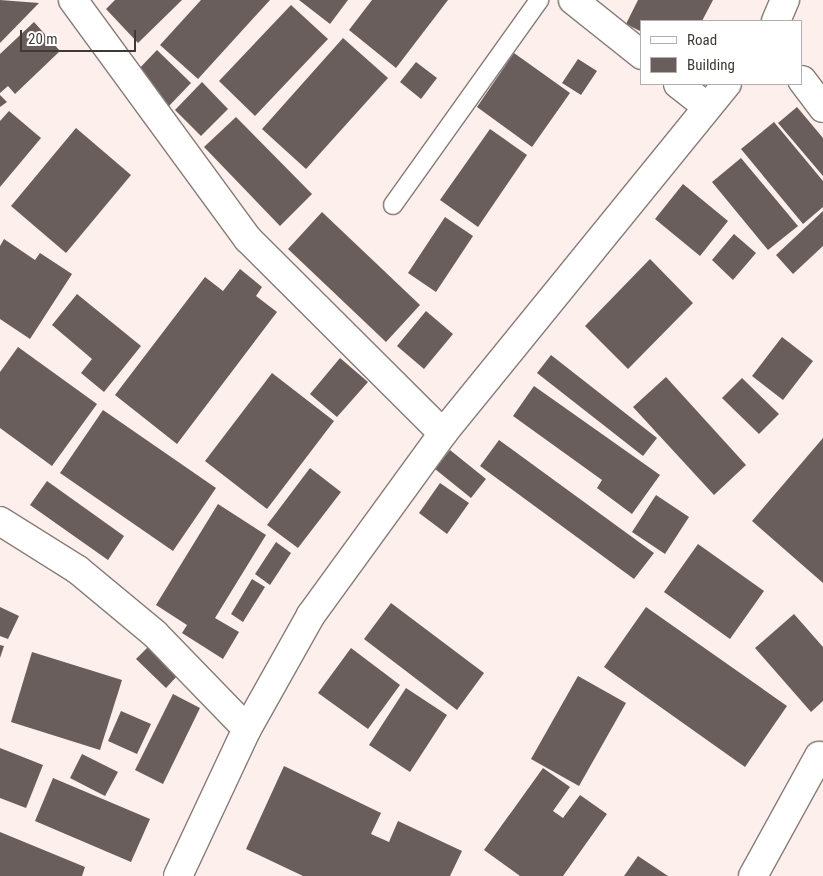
<!DOCTYPE html>
<style>
body{margin:0}
#map{position:relative;width:823px;height:876px;overflow:hidden;background:#fcefec;font-family:"Roboto Condensed",sans-serif}
div>[style]{position:absolute}
.building>*{inset:0;background:#695e5b}
.roads{filter:drop-shadow(1px 0 #877c79) drop-shadow(-1px 0 #877c79) drop-shadow(0 1px #877c79) drop-shadow(0 -1px #877c79)}
.lane>*{height:18px;margin:-9px;padding:0 9px;transform-origin:9px;border-radius:9px;background:#fff}
.street>*{height:28px;margin:-14px;padding:0 14px;transform-origin:14px;border-radius:14px;background:#fff}
.secondary>*{height:28px;margin:-14px;padding:0 14px;transform-origin:14px;border-radius:14px;background:#fff}
span{translate:-50% -50%;white-space:nowrap;text-align:center;line-height:1.15;-webkit-text-stroke:5px #fff;paint-order:stroke}
.legend{position:absolute;left:640px;top:20px;width:162px;height:65px;box-sizing:border-box;background:#fff;border:1px solid #b2b0af;margin:0;padding:6px 9px;list-style:none;font-size:15px;color:#3e3937}
.legend li{display:flex;align-items:center;gap:10px;height:25px}
.legend b{width:25px;border:1px solid #b2b0af}
.scale{position:absolute;left:20px;top:30px;width:116px;height:22px;box-sizing:border-box;border:2px solid #3e3937;border-top:0;padding-left:6px;font-size:15px;line-height:18px;white-space:nowrap;color:#3e3937;-webkit-text-stroke:4px #fff;paint-order:stroke}
</style>
<div id="map">
<div class="building">
<div style="clip-path:polygon(0 0,39px 3px,0 43px)"></div>
<div style="clip-path:polygon(115px 0,182px 0,138px 43px,106px 9px)"></div>
<div style="clip-path:polygon(201px 0,270px 0,198px 79px,160px 45px)"></div>
<div style="clip-path:polygon(299px 0,348px 0,330px 24px)"></div>
<div style="clip-path:polygon(372px 0,448px 0,396px 68px,349px 30px)"></div>
<div style="clip-path:polygon(638px 0,713px 0,702px 21px,642px 21px,642px 32px,626px 24px)"></div>
<div style="clip-path:polygon(291px 5px,328px 39px,255px 116px,219px 81px)"></div>
<div style="clip-path:polygon(34px 22px,60px 51px,15px 94px,8px 86px,0 93px,0 54px)"></div>
<div style="clip-path:polygon(343px 38px,388px 78px,306px 169px,262px 129px)"></div>
<div style="clip-path:polygon(157px 50px,191px 83px,168px 107px,134px 74px)"></div>
<div style="clip-path:polygon(514px 53px,570px 93px,532px 147px,477px 107px)"></div>
<div style="clip-path:polygon(578px 59px,597px 71px,581px 95px,562px 83px)"></div>
<div style="clip-path:polygon(416px 62px,437px 78px,421px 99px,400px 82px)"></div>
<div style="clip-path:polygon(202px 82px,228px 109px,201px 136px,175px 110px)"></div>
<div style="clip-path:polygon(0 95px,7px 102px,0 107px)"></div>
<div style="clip-path:polygon(797px 107px,823px 138px,823px 176px,778px 123px)"></div>
<div style="clip-path:polygon(9px 111px,41px 138px,0 187px,0 121px)"></div>
<div style="clip-path:polygon(236px 117px,312px 194px,280px 226px,204px 147px)"></div>
<div style="clip-path:polygon(774px 122px,823px 181px,823px 207px,803px 224px,741px 149px)"></div>
<div style="clip-path:polygon(76px 128px,131px 175px,66px 253px,11px 206px)"></div>
<div style="clip-path:polygon(490px 129px,527px 155px,478px 227px,440px 200px)"></div>
<div style="clip-path:polygon(741px 158px,798px 226px,768px 250px,712px 182px)"></div>
<div style="clip-path:polygon(683px 184px,728px 221px,700px 256px,655px 219px)"></div>
<div style="clip-path:polygon(823px 211px,823px 246px,793px 274px,776px 255px)"></div>
<div style="clip-path:polygon(322px 212px,420px 305px,386px 342px,288px 249px)"></div>
<div style="clip-path:polygon(445px 217px,473px 236px,436px 292px,408px 273px)"></div>
<div style="clip-path:polygon(734px 234px,756px 253px,733px 280px,712px 260px)"></div>
<div style="clip-path:polygon(4px 239px,35px 260px,40px 253px,72px 274px,30px 339px,0 319px,0 246px)"></div>
<div style="clip-path:polygon(650px 259px,693px 303px,628px 369px,585px 326px)"></div>
<div style="clip-path:polygon(240px 269px,262px 287px,256px 296px,277px 312px,177px 444px,115px 395px,205px 277px,223px 291px)"></div>
<div style="clip-path:polygon(77px 294px,141px 346px,104px 392px,81px 373px,92px 359px,52px 325px)"></div>
<div style="clip-path:polygon(426px 311px,453px 334px,424px 369px,397px 346px)"></div>
<div style="clip-path:polygon(782px 337px,813px 361px,783px 400px,752px 376px)"></div>
<div style="clip-path:polygon(18px 347px,97px 404px,52px 466px,0 428px,0 372px)"></div>
<div style="clip-path:polygon(551px 355px,657px 438px,643px 456px,537px 373px)"></div>
<div style="clip-path:polygon(340px 358px,368px 382px,337px 417px,310px 394px)"></div>
<div style="clip-path:polygon(272px 373px,334px 421px,267px 509px,205px 461px)"></div>
<div style="clip-path:polygon(666px 377px,746px 465px,714px 495px,633px 407px)"></div>
<div style="clip-path:polygon(742px 378px,779px 414px,759px 434px,722px 398px)"></div>
<div style="clip-path:polygon(534px 386px,660px 475px,632px 514px,597px 488px,602px 480px,513px 416px)"></div>
<div style="clip-path:polygon(103px 410px,216px 488px,173px 551px,60px 473px)"></div>
<div style="clip-path:polygon(823px 438px,823px 583px,752px 521px)"></div>
<div style="clip-path:polygon(499px 440px,654px 553px,634px 579px,480px 466px)"></div>
<div style="clip-path:polygon(450px 450px,486px 479px,471px 498px,435px 469px)"></div>
<div style="clip-path:polygon(310px 468px,341px 492px,298px 548px,267px 525px)"></div>
<div style="clip-path:polygon(47px 481px,124px 536px,108px 560px,30px 505px)"></div>
<div style="clip-path:polygon(440px 483px,469px 503px,447px 534px,419px 513px)"></div>
<div style="clip-path:polygon(656px 495px,689px 517px,665px 554px,632px 532px)"></div>
<div style="clip-path:polygon(218px 504px,266px 535px,215px 618px,239px 632px,223px 659px,182px 633px,187px 625px,156px 605px)"></div>
<div style="clip-path:polygon(276px 542px,291px 553px,270px 585px,255px 574px)"></div>
<div style="clip-path:polygon(698px 544px,764px 591px,730px 639px,664px 592px)"></div>
<div style="clip-path:polygon(252px 579px,265px 587px,243px 622px,231px 614px)"></div>
<div style="clip-path:polygon(391px 603px,484px 673px,457px 710px,364px 639px)"></div>
<div style="clip-path:polygon(0 607px,19px 616px,8px 639px,0 636px)"></div>
<div style="clip-path:polygon(646px 607px,787px 706px,745px 767px,604px 667px)"></div>
<div style="clip-path:polygon(794px 614px,823px 647px,823px 701px,811px 712px,755px 648px)"></div>
<div style="clip-path:polygon(0 645px,4px 646px,0 658px)"></div>
<div style="clip-path:polygon(149px 646px,178px 675px,166px 688px,136px 659px)"></div>
<div style="clip-path:polygon(351px 648px,400px 685px,368px 729px,318px 693px)"></div>
<div style="clip-path:polygon(32px 652px,122px 680px,100px 750px,11px 722px)"></div>
<div style="clip-path:polygon(578px 676px,626px 703px,579px 786px,531px 759px)"></div>
<div style="clip-path:polygon(406px 688px,447px 715px,410px 772px,369px 745px)"></div>
<div style="clip-path:polygon(173px 694px,200px 708px,163px 784px,135px 770px)"></div>
<div style="clip-path:polygon(121px 711px,151px 724px,137px 754px,108px 741px)"></div>
<div style="clip-path:polygon(0 748px,43px 765px,26px 808px,0 798px)"></div>
<div style="clip-path:polygon(82px 754px,118px 772px,105px 796px,70px 778px)"></div>
<div style="clip-path:polygon(284px 766px,381px 813px,371px 834px,389px 842px,398px 821px,462px 851px,450px 876px,303px 876px,246px 849px)"></div>
<div style="clip-path:polygon(543px 768px,570px 787px,553px 811px,563px 818px,580px 795px,607px 814px,563px 876px,520px 876px,484px 850px)"></div>
<div style="clip-path:polygon(53px 778px,150px 819px,131px 862px,35px 821px)"></div>
<div style="clip-path:polygon(0 832px,85px 867px,82px 876px,0 876px)"></div>
<div style="clip-path:polygon(638px 856px,668px 876px,624px 876px)"></div>
</div>
<div class="roads">
<div class="lane">
<div style="left:393px;top:205px;width:252px;rotate:-54.5deg"></div>
</div>
<div class="street">
<div style="left:73px;top:0;width:296px;rotate:53.8deg"></div>
<div style="left:248px;top:239px;width:275px;rotate:44.9deg"></div>
<div style="left:573px;top:0;width:88px;rotate:38.6deg"></div>
<div style="left:802px;top:80px;width:35px;rotate:53deg"></div>
<div style="left:678px;top:84px;width:36px;rotate:38deg"></div>
<div style="left:0;top:521px;width:92px;rotate:32.1deg"></div>
<div style="left:78px;top:570px;width:100px;rotate:39.7deg"></div>
<div style="left:155px;top:634px;width:132px;rotate:45.9deg"></div>
<div style="left:753px;top:876px;width:137px;rotate:-61.2deg"></div>
</div>
<div class="secondary">
<div style="left:776px;top:21px;width:23px;rotate:-67deg"></div>
<div style="left:178px;top:876px;width:162px;rotate:-64.9deg"></div>
<div style="left:247px;top:729px;width:131px;rotate:-60.7deg"></div>
<div style="left:311px;top:615px;width:225px;rotate:-54deg"></div>
<div style="left:443px;top:433px;width:450px;rotate:-50.9deg"></div>
</div>
</div>
<ul class="legend">
<li><b style="height:6px;background:#fff"></b>Road</li>
<li><b style="height:14px;background:#695e5b"></b>Building</li>
</ul>
<div class="scale">20 m</div>
</div>
